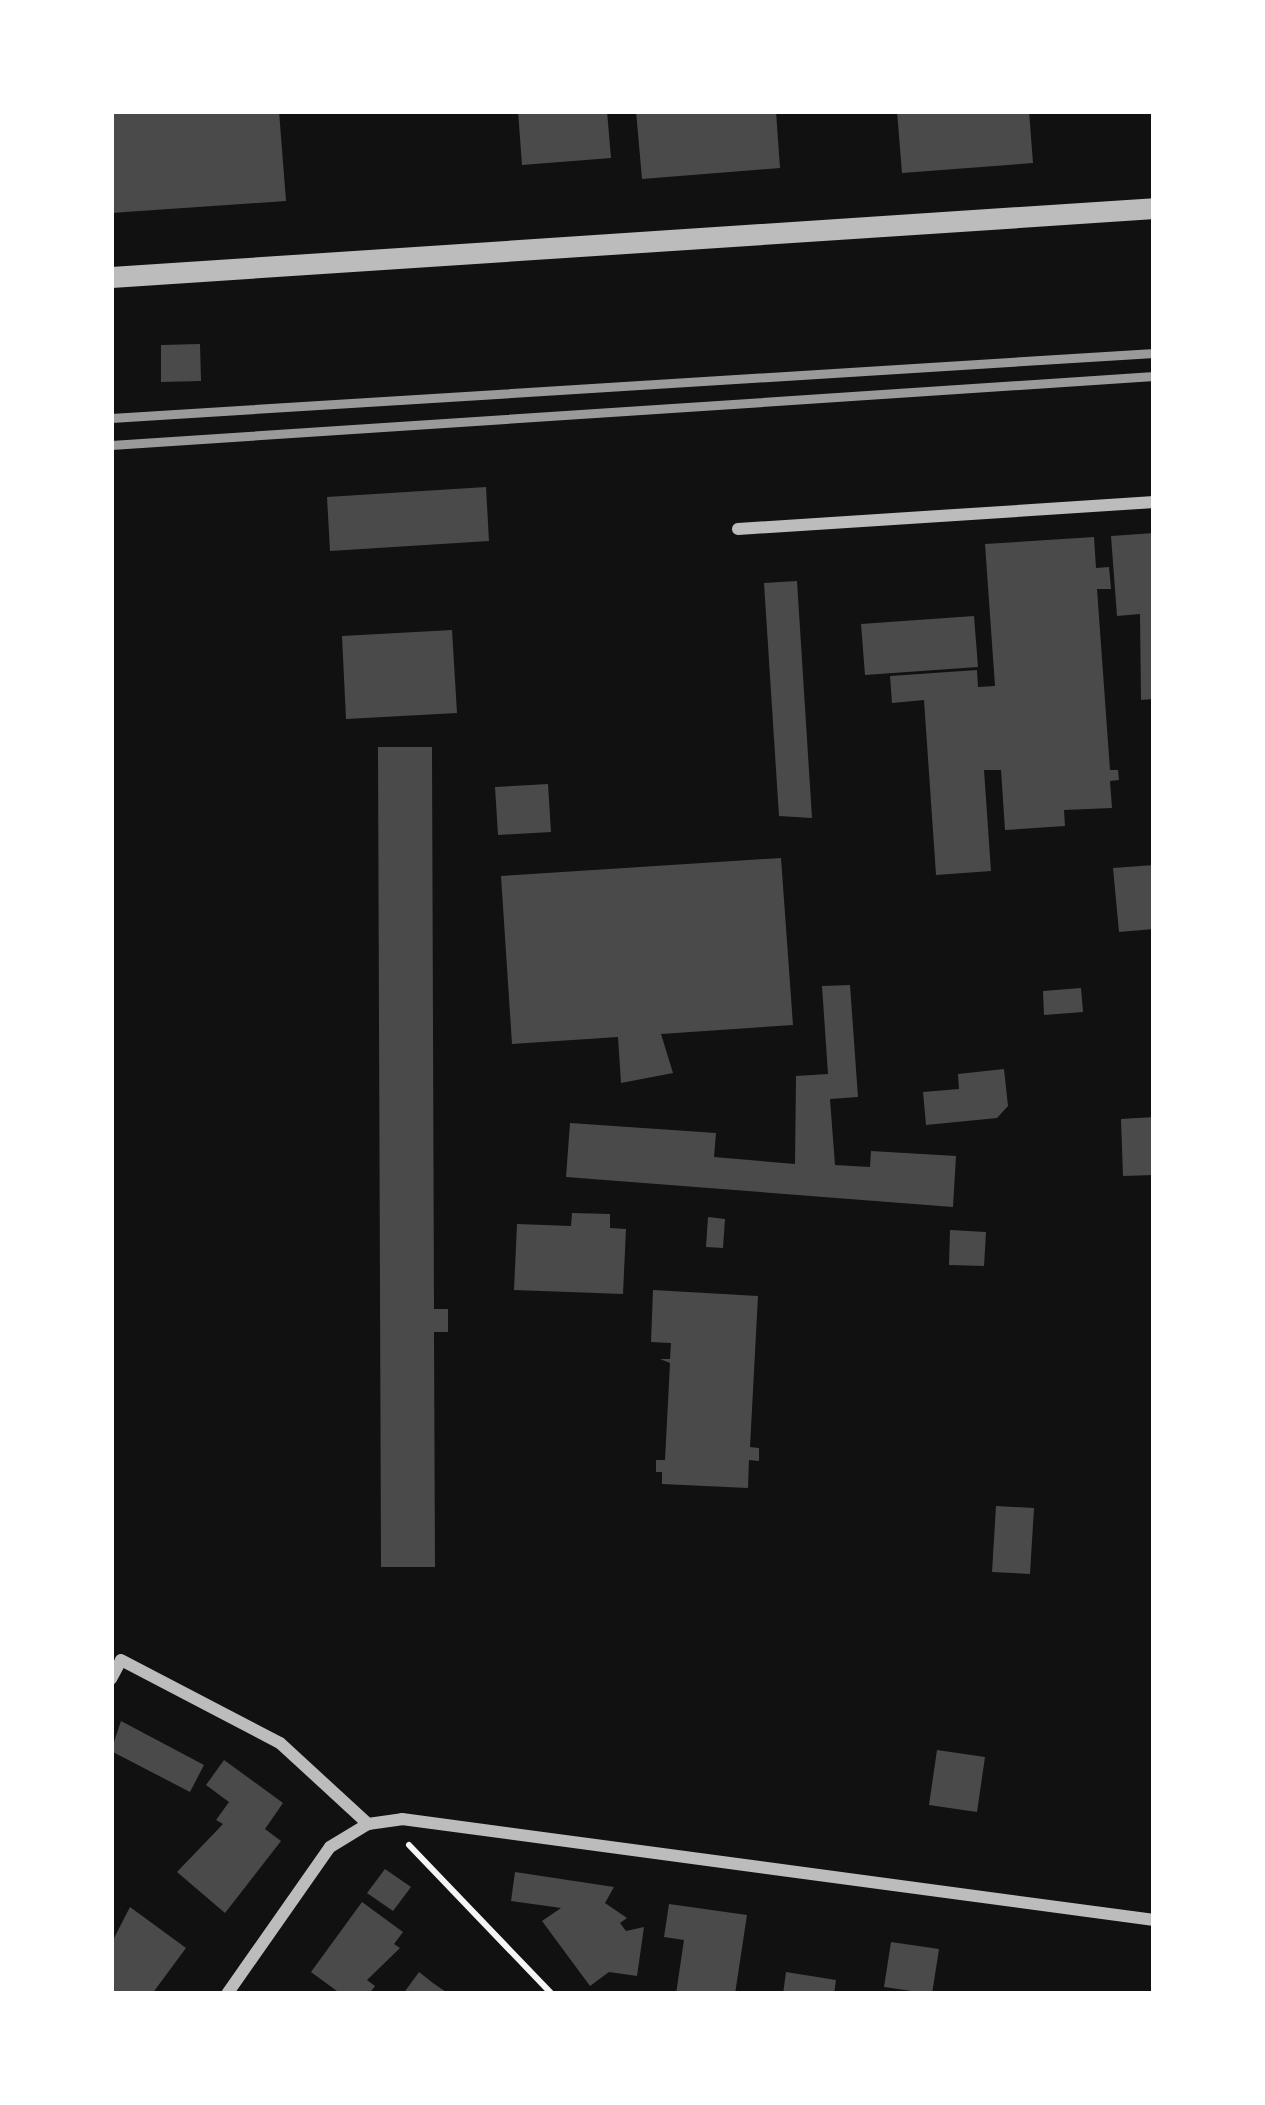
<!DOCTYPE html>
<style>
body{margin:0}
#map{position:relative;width:1265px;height:2105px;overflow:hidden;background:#111;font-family:"Varela Round",sans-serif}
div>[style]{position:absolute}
.building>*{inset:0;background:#4a4a4a}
.path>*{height:6px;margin:-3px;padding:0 3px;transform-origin:3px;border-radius:3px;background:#f5f5f5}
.minor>*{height:12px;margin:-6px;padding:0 6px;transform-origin:6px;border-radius:6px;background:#bcbcbc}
.tertiary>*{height:21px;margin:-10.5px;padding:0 10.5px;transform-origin:10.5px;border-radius:10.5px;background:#bcbcbc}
.rail>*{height:9px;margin:-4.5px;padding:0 4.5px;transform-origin:4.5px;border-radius:4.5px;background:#9a9a9a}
span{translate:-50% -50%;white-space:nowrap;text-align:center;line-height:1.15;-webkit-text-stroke:9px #fff;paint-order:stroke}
.frame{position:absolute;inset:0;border:114px solid #fff;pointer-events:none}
</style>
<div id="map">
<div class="building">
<div style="clip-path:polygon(111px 111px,279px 111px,286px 201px,111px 213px)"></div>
<div style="clip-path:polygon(518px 111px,607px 111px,611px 158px,522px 165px)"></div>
<div style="clip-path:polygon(636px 111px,776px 111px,780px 168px,642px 179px)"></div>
<div style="clip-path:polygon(897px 111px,1029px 111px,1033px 163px,902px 173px)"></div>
<div style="clip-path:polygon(200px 344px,201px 381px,161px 382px,161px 345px)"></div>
<div style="clip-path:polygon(486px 487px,489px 541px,330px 551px,327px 497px)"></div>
<div style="clip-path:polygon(1154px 533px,1154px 699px,1141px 700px,1140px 614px,1117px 616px,1111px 536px)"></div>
<div style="clip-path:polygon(1094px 537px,1096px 568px,1109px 567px,1111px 589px,1097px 589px,1110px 770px,1118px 770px,1119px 780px,1110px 781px,1112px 808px,1064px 810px,1065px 826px,1005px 830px,1001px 770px,984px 770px,991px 871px,936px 875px,924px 700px,892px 703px,890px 676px,977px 670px,978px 687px,995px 686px,985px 544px)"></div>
<div style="clip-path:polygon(797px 581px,812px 818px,779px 816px,764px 583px)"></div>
<div style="clip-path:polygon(974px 616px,978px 667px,865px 675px,861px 624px)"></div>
<div style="clip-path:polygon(452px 630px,457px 713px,346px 719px,342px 636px)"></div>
<div style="clip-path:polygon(378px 747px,432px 747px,434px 1309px,448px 1309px,448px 1332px,434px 1332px,435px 1567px,381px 1567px)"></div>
<div style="clip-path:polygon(548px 784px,551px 832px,498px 835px,495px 787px)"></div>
<div style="clip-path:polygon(781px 858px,793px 1025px,661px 1034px,673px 1073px,621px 1083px,618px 1037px,512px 1044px,501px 876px)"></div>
<div style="clip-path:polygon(1154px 865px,1154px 929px,1119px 932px,1113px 868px)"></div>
<div style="clip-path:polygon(850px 985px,858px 1097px,830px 1099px,835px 1165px,870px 1167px,871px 1151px,956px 1156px,953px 1207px,566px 1177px,570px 1123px,716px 1133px,714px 1157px,795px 1164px,796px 1076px,828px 1074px,822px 986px)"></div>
<div style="clip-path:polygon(1081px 988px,1083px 1012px,1044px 1015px,1043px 991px)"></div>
<div style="clip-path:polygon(1004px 1069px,1008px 1106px,997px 1118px,926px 1125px,923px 1092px,959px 1089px,958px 1074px)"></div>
<div style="clip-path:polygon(1154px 1117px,1154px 1175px,1123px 1176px,1121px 1119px)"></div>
<div style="clip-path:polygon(572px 1213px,610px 1214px,610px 1228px,626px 1229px,623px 1294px,514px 1290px,517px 1224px,571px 1226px)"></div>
<div style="clip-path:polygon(708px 1217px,725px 1219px,723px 1248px,706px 1247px)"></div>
<div style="clip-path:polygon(950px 1230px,986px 1232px,984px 1266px,949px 1265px)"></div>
<div style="clip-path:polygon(653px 1290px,758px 1296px,750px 1447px,759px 1448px,759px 1461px,749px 1460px,748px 1488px,662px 1484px,662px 1472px,656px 1472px,656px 1460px,665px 1460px,670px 1363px,660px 1359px,670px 1359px,671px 1343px,651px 1342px)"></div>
<div style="clip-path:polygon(996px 1506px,1034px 1508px,1030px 1574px,992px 1572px)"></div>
<div style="clip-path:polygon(121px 1721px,204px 1765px,190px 1792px,111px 1751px)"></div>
<div style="clip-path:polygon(937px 1750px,985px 1757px,977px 1812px,929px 1805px)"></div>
<div style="clip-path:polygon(224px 1760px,283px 1803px,265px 1829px,281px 1841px,225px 1913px,177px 1872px,223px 1824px,216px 1820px,229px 1802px,206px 1785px)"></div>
<div style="clip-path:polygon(385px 1869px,411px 1887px,393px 1911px,367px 1893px)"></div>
<div style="clip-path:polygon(515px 1872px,614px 1887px,605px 1903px,627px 1918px,620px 1923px,626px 1931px,644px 1927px,637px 1976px,609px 1972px,590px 1986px,542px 1921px,561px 1908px,511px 1901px)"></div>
<div style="clip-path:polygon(362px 1902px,403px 1932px,394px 1944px,400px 1948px,367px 1980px,375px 1986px,369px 1994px,341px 1994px,311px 1972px)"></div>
<div style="clip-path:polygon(669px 1904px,747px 1915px,735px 1994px,676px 1994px,684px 1940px,664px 1937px)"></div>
<div style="clip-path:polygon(130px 1907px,186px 1948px,152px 1994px,111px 1994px,111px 1944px)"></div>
<div style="clip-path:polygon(891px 1942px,939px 1949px,932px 1994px,884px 1987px)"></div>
<div style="clip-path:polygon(419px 1972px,433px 1983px,449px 1994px,403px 1994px)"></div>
<div style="clip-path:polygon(786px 1972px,836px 1980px,834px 1994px,783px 1994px)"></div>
</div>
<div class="path">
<div style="left:409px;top:1845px;width:207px;rotate:46.2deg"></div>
</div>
<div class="minor">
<div style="left:738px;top:529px;width:417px;rotate:-3.7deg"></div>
<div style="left:111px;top:1679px;width:21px;rotate:-62deg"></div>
<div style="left:121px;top:1660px;width:179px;rotate:27.6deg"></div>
<div style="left:280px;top:1743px;width:120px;rotate:42.6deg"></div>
<div style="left:227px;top:1994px;width:179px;rotate:-55deg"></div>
<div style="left:330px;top:1847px;width:44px;rotate:-31.2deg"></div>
<div style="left:368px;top:1824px;width:34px;rotate:-8deg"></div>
<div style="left:402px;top:1819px;width:759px;rotate:7.65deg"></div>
</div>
<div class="tertiary">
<div style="left:111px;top:277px;width:1045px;rotate:-3.78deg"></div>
</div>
<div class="rail">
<div style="left:111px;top:418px;width:1045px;rotate:-3.57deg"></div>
<div style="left:111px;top:445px;width:1045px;rotate:-3.78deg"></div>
</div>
<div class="frame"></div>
</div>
